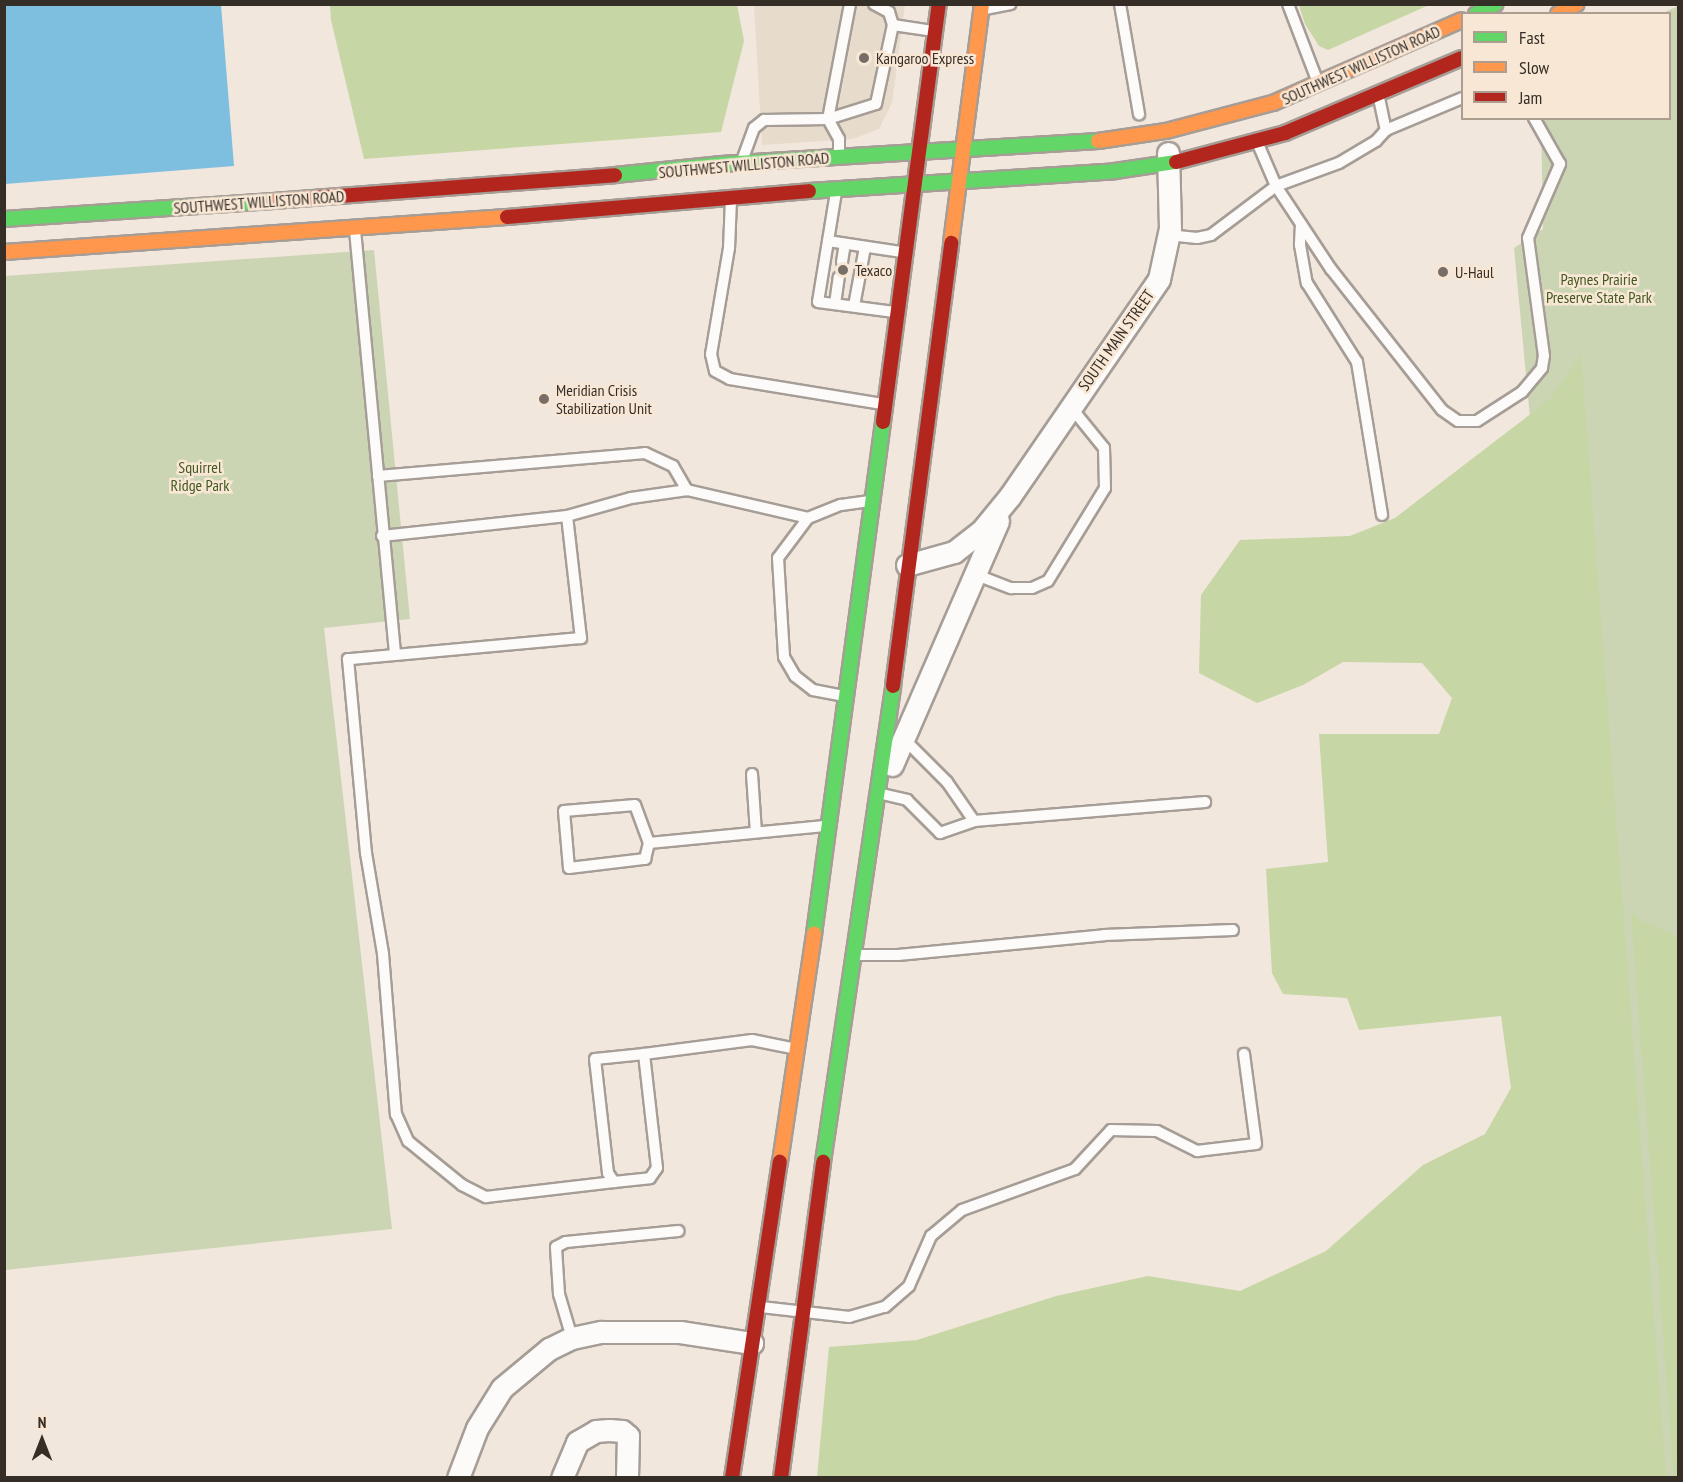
<!DOCTYPE html>
<style>
body{margin:0}
#map{position:relative;width:1683px;height:1482px;overflow:hidden;background:#f1e7dd;font-family:"PT Sans Narrow",sans-serif}
div>[style]{position:absolute}
.commercial>*{inset:0;background:#e7dccc}
.green>*{inset:0;background:#cbd5b3}
.forest>*{inset:0;background:#c6d6a4}
.water>*{inset:0;background:#7ebedf}
.roads{filter:drop-shadow(2px 0 #a59d96) drop-shadow(-2px 0 #a59d96) drop-shadow(0 2px #a59d96) drop-shadow(0 -2px #a59d96)}
.lane>*{height:10px;margin:-5px;padding:0 5px;transform-origin:5px;border-radius:5px;background:#fdfbfa}
.street>*{height:21px;margin:-10.5px;padding:0 10.5px;transform-origin:10.5px;border-radius:10.5px;background:#fdfbfa}
.fast>*{height:14px;margin:-7px;padding:0 7px;transform-origin:7px;border-radius:7px;background:#63d668}
.slow>*{height:14px;margin:-7px;padding:0 7px;transform-origin:7px;border-radius:7px;background:#ff974d}
.jam>*{height:14px;margin:-7px;padding:0 7px;transform-origin:7px;border-radius:7px;background:#b3261e}
.dots>*{width:16px;height:16px;translate:-50% -50%;box-sizing:border-box;border:3px solid #f9e7d5;border-radius:50%}
span{translate:-50% -50%;white-space:nowrap;text-align:center;line-height:1.15;-webkit-text-stroke:5px #f9e7d5;paint-order:stroke}
.poi-label{font-size:16px;color:#352e27}
.left{translate:0 -50%;text-align:left}
.street-label{font-size:16px;color:#352e27}
.park-label{font-size:16px;color:#415920}
.frame{position:absolute;inset:0;border:6px solid #352e27;pointer-events:none}
.legend{position:absolute;left:1461px;top:12px;width:210px;height:108px;box-sizing:border-box;background:#f9e7d5;border:2px solid #ab9d8f;margin:0;padding:8px 10px;list-style:none;font-size:18px;color:#352e27}
.legend li{display:flex;align-items:center;gap:12px;height:30px}
.legend b{width:30px;border:2px solid #ab9d8f}
.north{position:absolute;left:12px;top:1410px;width:60px;height:60px;-webkit-text-stroke:4px #f9e7d5;paint-order:stroke;rotate:0deg;font-size:16px;font-weight:700;line-height:24px;text-align:center;color:#352e27}
.north::after{content:'';display:block;margin:auto;width:21px;height:27px;background:#352e27;clip-path:polygon(50% 0,100% 100%,50% 72%,0 100%)}
</style>
<div id="map">
<div class="commercial">
<div style="clip-path:polygon(754px 5px,905px 5px,892px 103px,879px 129px,853px 139px,762px 145px)"></div>
</div>
<div class="green">
<div style="clip-path:polygon(1678px 6px,1678px 1477px,1630px 1477px,1514px 248px,1543px 229px,1541px 119px,1670px 118px,1670px 14px,1663px 13px)"></div>
<div style="clip-path:polygon(374px 250px,410px 619px,324px 628px,392px 1229px,5px 1270px,5px 276px)"></div>
</div>
<div class="forest">
<div style="clip-path:polygon(330px 5px,737px 5px,744px 41px,721px 132px,364px 159px,331px 20px)"></div>
<div style="clip-path:polygon(1299px 5px,1299px 4px,1429px 5px,1328px 50px,1319px 46px,1305px 24px)"></div>
<div style="clip-path:polygon(1581px 355px,1666px 1477px,817px 1477px,829px 1347px,917px 1340px,1056px 1296px,1148px 1276px,1240px 1291px,1326px 1251px,1423px 1165px,1485px 1134px,1511px 1088px,1501px 1016px,1359px 1030px,1347px 998px,1283px 994px,1272px 973px,1266px 869px,1328px 862px,1319px 734px,1439px 734px,1452px 698px,1422px 663px,1343px 662px,1303px 685px,1257px 703px,1199px 673px,1201px 595px,1240px 540px,1350px 536px,1395px 518px,1550px 399px)"></div>
<div style="clip-path:polygon(1631px 911px,1641px 920px,1678px 937px,1678px 1477px,1674px 1477px)"></div>
</div>
<div class="water">
<div style="clip-path:polygon(5px 4px,221px 5px,234px 166px,5px 184px)"></div>
</div>
<div class="roads">
<div class="lane">
<div style="left:850px;top:4px;width:117px;rotate:100.8deg"></div>
<div style="left:828px;top:119px;width:50px;rotate:-17.4deg"></div>
<div style="left:876px;top:104px;width:81px;rotate:-77.9deg"></div>
<div style="left:874px;top:4px;width:17px;rotate:28deg"></div>
<div style="left:889px;top:12px;width:14px;rotate:73deg"></div>
<div style="left:893px;top:25px;width:40px;rotate:8.5deg"></div>
<div style="left:1120px;top:4px;width:112px;rotate:80.2deg"></div>
<div style="left:1288px;top:4px;width:81px;rotate:69.1deg"></div>
<div style="left:985px;top:9px;width:26px;rotate:-11deg"></div>
<div style="left:1379px;top:98px;width:33px;rotate:78deg"></div>
<div style="left:1258px;top:144px;width:46px;rotate:66.8deg"></div>
<div style="left:1276px;top:186px;width:100px;rotate:56.5deg"></div>
<div style="left:1331px;top:269px;width:179px;rotate:51.8deg"></div>
<div style="left:1442px;top:410px;width:19px;rotate:35deg"></div>
<div style="left:1458px;top:421px;width:19px"></div>
<div style="left:1477px;top:421px;width:54px;rotate:-32.8deg"></div>
<div style="left:1522px;top:392px;width:31px;rotate:-50deg"></div>
<div style="left:1542px;top:368px;width:12px;rotate:-81deg"></div>
<div style="left:1544px;top:356px;width:119px;rotate:-97.7deg"></div>
<div style="left:1528px;top:238px;width:81px;rotate:-66.6deg"></div>
<div style="left:1560px;top:164px;width:53px;rotate:-119.5deg"></div>
<div style="left:743px;top:158px;width:32px;rotate:-70deg"></div>
<div style="left:754px;top:128px;width:13px;rotate:-39deg"></div>
<div style="left:764px;top:120px;width:64px;rotate:-0.9deg"></div>
<div style="left:828px;top:119px;width:23px;rotate:61deg"></div>
<div style="left:839px;top:139px;width:14px;rotate:90deg"></div>
<div style="left:836px;top:192px;width:111px;rotate:99.3deg"></div>
<div style="left:818px;top:302px;width:77px;rotate:7.5deg"></div>
<div style="left:731px;top:199px;width:49px;rotate:92.3deg"></div>
<div style="left:729px;top:248px;width:108px;rotate:99.6deg"></div>
<div style="left:711px;top:354px;width:17px;rotate:77deg"></div>
<div style="left:715px;top:371px;width:17px;rotate:28deg"></div>
<div style="left:730px;top:379px;width:154px;rotate:9.3deg"></div>
<div style="left:1301px;top:224px;width:21px;rotate:93deg"></div>
<div style="left:1300px;top:245px;width:39px;rotate:80deg"></div>
<div style="left:1307px;top:283px;width:93px;rotate:57.7deg"></div>
<div style="left:1357px;top:362px;width:155px;rotate:80.7deg"></div>
<div style="left:355px;top:230px;width:426px;rotate:84.6deg"></div>
<div style="left:1168px;top:235px;width:29px;rotate:6deg"></div>
<div style="left:1197px;top:238px;width:14px;rotate:-12deg"></div>
<div style="left:1211px;top:235px;width:81px;rotate:-37deg"></div>
<div style="left:1276px;top:186px;width:67px;rotate:-20.1deg"></div>
<div style="left:1339px;top:163px;width:43px;rotate:-30.7deg"></div>
<div style="left:1376px;top:141px;width:15px;rotate:-48deg"></div>
<div style="left:1386px;top:130px;width:82px;rotate:-22.8deg"></div>
<div style="left:828px;top:241px;width:75px;rotate:8.5deg"></div>
<div style="left:842px;top:262px;width:18px;rotate:-81deg"></div>
<div style="left:835px;top:304px;width:27px;rotate:-82deg"></div>
<div style="left:854px;top:306px;width:60px;rotate:-79.4deg"></div>
<div style="left:378px;top:476px;width:268px;rotate:-4.9deg"></div>
<div style="left:645px;top:453px;width:31px;rotate:25deg"></div>
<div style="left:673px;top:466px;width:28px;rotate:60deg"></div>
<div style="left:687px;top:490px;width:124px;rotate:13deg"></div>
<div style="left:808px;top:518px;width:35px;rotate:-22deg"></div>
<div style="left:841px;top:505px;width:29px;rotate:-8deg"></div>
<div style="left:567px;top:516px;width:66px;rotate:-15.7deg"></div>
<div style="left:631px;top:498px;width:57px;rotate:-8.1deg"></div>
<div style="left:808px;top:518px;width:50px;rotate:126.9deg"></div>
<div style="left:778px;top:558px;width:99px;rotate:86.5deg"></div>
<div style="left:784px;top:657px;width:22px;rotate:60deg"></div>
<div style="left:795px;top:676px;width:23px;rotate:38deg"></div>
<div style="left:813px;top:690px;width:31px;rotate:11deg"></div>
<div style="left:382px;top:536px;width:186px;rotate:-6.2deg"></div>
<div style="left:567px;top:516px;width:123px;rotate:83.5deg"></div>
<div style="left:581px;top:638px;width:234px;rotate:174.8deg"></div>
<div style="left:348px;top:659px;width:195px;rotate:84.7deg"></div>
<div style="left:366px;top:853px;width:102px;rotate:80.4deg"></div>
<div style="left:383px;top:954px;width:161px;rotate:85.4deg"></div>
<div style="left:396px;top:1114px;width:30px;rotate:66deg"></div>
<div style="left:408px;top:1141px;width:70px;rotate:39.2deg"></div>
<div style="left:462px;top:1185px;width:27px;rotate:27deg"></div>
<div style="left:486px;top:1197px;width:129px;rotate:-6.7deg"></div>
<div style="left:974px;top:574px;width:40px;rotate:21deg"></div>
<div style="left:1011px;top:588px;width:21px"></div>
<div style="left:1032px;top:588px;width:17px;rotate:-24deg"></div>
<div style="left:1048px;top:581px;width:109px;rotate:-58.5deg"></div>
<div style="left:1105px;top:488px;width:40px;rotate:-91.4deg"></div>
<div style="left:1104px;top:448px;width:54px;rotate:-129deg"></div>
<div style="left:903px;top:738px;width:62px;rotate:45deg"></div>
<div style="left:947px;top:782px;width:47px;rotate:55.3deg"></div>
<div style="left:752px;top:774px;width:58px;rotate:86.1deg"></div>
<div style="left:882px;top:794px;width:26px;rotate:13deg"></div>
<div style="left:907px;top:800px;width:47px;rotate:45deg"></div>
<div style="left:940px;top:833px;width:36px;rotate:-19deg"></div>
<div style="left:974px;top:821px;width:232px;rotate:-4.7deg"></div>
<div style="left:649px;top:843px;width:40px;rotate:-110.2deg"></div>
<div style="left:635px;top:805px;width:71px;rotate:175.2deg"></div>
<div style="left:564px;top:811px;width:57px;rotate:85deg"></div>
<div style="left:569px;top:868px;width:77px;rotate:-6.8deg"></div>
<div style="left:645px;top:859px;width:16px;rotate:-76deg"></div>
<div style="left:649px;top:843px;width:179px;rotate:-5.5deg"></div>
<div style="left:856px;top:955px;width:42px"></div>
<div style="left:898px;top:955px;width:207px;rotate:-5.5deg"></div>
<div style="left:1104px;top:935px;width:129px;rotate:-2.2deg"></div>
<div style="left:644px;top:1054px;width:49px;rotate:174.2deg"></div>
<div style="left:595px;top:1059px;width:115px;rotate:83.5deg"></div>
<div style="left:608px;top:1173px;width:11px;rotate:56deg"></div>
<div style="left:614px;top:1182px;width:36px;rotate:-6deg"></div>
<div style="left:650px;top:1178px;width:12px;rotate:-55deg"></div>
<div style="left:657px;top:1168px;width:115px;rotate:-96.5deg"></div>
<div style="left:644px;top:1054px;width:109px;rotate:-7.4deg"></div>
<div style="left:752px;top:1040px;width:41px;rotate:11.3deg"></div>
<div style="left:761px;top:1307px;width:89px;rotate:6.5deg"></div>
<div style="left:849px;top:1317px;width:37px;rotate:-16deg"></div>
<div style="left:885px;top:1307px;width:32px;rotate:-41deg"></div>
<div style="left:909px;top:1286px;width:55px;rotate:-66.3deg"></div>
<div style="left:931px;top:1236px;width:40px;rotate:-40deg"></div>
<div style="left:962px;top:1210px;width:120px;rotate:-19.9deg"></div>
<div style="left:1075px;top:1169px;width:53px;rotate:-47.3deg"></div>
<div style="left:1111px;top:1130px;width:46px;rotate:1.2deg"></div>
<div style="left:1157px;top:1131px;width:45px;rotate:26.6deg"></div>
<div style="left:1197px;top:1151px;width:59px;rotate:-6.8deg"></div>
<div style="left:1256px;top:1144px;width:91px;rotate:-97.6deg"></div>
<div style="left:572px;top:1338px;width:46px;rotate:-106.5deg"></div>
<div style="left:559px;top:1294px;width:47px;rotate:-93.7deg"></div>
<div style="left:556px;top:1247px;width:11px;rotate:-27deg"></div>
<div style="left:566px;top:1242px;width:113px;rotate:-5.6deg"></div>
</div>
<div class="street">
<div style="left:907px;top:565px;width:49px;rotate:-15.5deg"></div>
<div style="left:954px;top:552px;width:37px;rotate:-38deg"></div>
<div style="left:983px;top:529px;width:43px;rotate:-50.7deg"></div>
<div style="left:1010px;top:496px;width:263px;rotate:-55.5deg"></div>
<div style="left:1159px;top:279px;width:52px;rotate:-77.8deg"></div>
<div style="left:1170px;top:228px;width:75px;rotate:-91.5deg"></div>
<div style="left:892px;top:765px;width:266px;rotate:-66.5deg"></div>
<div style="left:458px;top:1478px;width:53px;rotate:-69.2deg"></div>
<div style="left:477px;top:1428px;width:47px;rotate:-58deg"></div>
<div style="left:502px;top:1388px;width:61px;rotate:-39.7deg"></div>
<div style="left:549px;top:1349px;width:25px;rotate:-26deg"></div>
<div style="left:572px;top:1338px;width:30px;rotate:-12deg"></div>
<div style="left:601px;top:1332px;width:79px"></div>
<div style="left:680px;top:1332px;width:73px;rotate:8.7deg"></div>
<div style="left:562px;top:1478px;width:39px;rotate:-67deg"></div>
<div style="left:577px;top:1442px;width:22px;rotate:-30deg"></div>
<div style="left:596px;top:1431px;width:13px;rotate:-4deg"></div>
<div style="left:609px;top:1430px;width:13px;rotate:4deg"></div>
<div style="left:622px;top:1431px;width:8px;rotate:40deg"></div>
<div style="left:628px;top:1436px;width:42px;rotate:91.4deg"></div>
</div>
<div class="fast">
<div style="left:1476px;top:14px;width:22px;rotate:-27deg"></div>
<div style="left:615px;top:175px;width:107px;rotate:-5.9deg"></div>
<div style="left:721px;top:164px;width:378px;rotate:-3.5deg"></div>
<div style="left:809px;top:191px;width:307px;rotate:-3.7deg"></div>
<div style="left:1115px;top:171px;width:62px;rotate:-8.4deg"></div>
<div style="left:4px;top:219px;width:270px;rotate:-3.8deg"></div>
<div style="left:814px;top:934px;width:517px;rotate:-82.32deg"></div>
<div style="left:823px;top:1162px;width:481px;rotate:-81.6deg"></div>
</div>
<div class="slow">
<div style="left:1558px;top:14px;width:21px;rotate:-28deg"></div>
<div style="left:1098px;top:141px;width:69px;rotate:-8.4deg"></div>
<div style="left:1166px;top:131px;width:111px;rotate:-14.7deg"></div>
<div style="left:1273px;top:103px;width:206px;rotate:-23.7deg"></div>
<div style="left:951px;top:243px;width:241px;rotate:-82.6deg"></div>
<div style="left:4px;top:252px;width:504px;rotate:-3.98deg"></div>
<div style="left:780px;top:1162px;width:231px;rotate:-81.5deg"></div>
</div>
<div class="jam">
<div style="left:1176px;top:162px;width:113px;rotate:-14.9deg"></div>
<div style="left:1285px;top:133px;width:192px;rotate:-23deg"></div>
<div style="left:273px;top:201px;width:343px;rotate:-4.3deg"></div>
<div style="left:507px;top:217px;width:303px;rotate:-4.9deg"></div>
<div style="left:883px;top:422px;width:422px;rotate:-82.4deg"></div>
<div style="left:893px;top:686px;width:447px;rotate:-82.5deg"></div>
<div style="left:732px;top:1478px;width:320px;rotate:-81.4deg"></div>
<div style="left:781px;top:1478px;width:319px;rotate:-82.4deg"></div>
</div>
</div>
<div class="dots">
<div style="left:864px;top:58px;background:#776f67"></div>
<div style="left:843px;top:270px;background:#776f67"></div>
<div style="left:1443px;top:272px;background:#776f67"></div>
<div style="left:544px;top:399px;background:#776f67"></div>
</div>
<div class="poi-label">
<span class="left" style="left:876px;top:58px">Kangaroo Express</span>
<span class="left" style="left:855px;top:270px">Texaco</span>
<span class="left" style="left:1455px;top:272px">U-Haul</span>
<span class="left" style="left:556px;top:399px">Meridian Crisis<br>Stabilization Unit</span>
</div>
<div class="street-label">
<span style="left:1361px;top:65px;rotate:-24deg">SOUTHWEST WILLISTON ROAD</span>
<span style="left:744px;top:165px;rotate:-5deg">SOUTHWEST WILLISTON ROAD</span>
<span style="left:259px;top:202px;rotate:-4deg">SOUTHWEST WILLISTON ROAD</span>
<span style="left:1116px;top:340px;rotate:-55deg">SOUTH MAIN STREET</span>
</div>
<div class="park-label">
<span style="left:1599px;top:288px">Paynes Prairie<br>Preserve State Park</span>
<span style="left:200px;top:476px">Squirrel<br>Ridge Park</span>
</div>
<div class="frame"></div>
<ul class="legend">
<li><b style="height:8px;background:#63d668"></b>Fast</li>
<li><b style="height:8px;background:#ff974d"></b>Slow</li>
<li><b style="height:8px;background:#b3261e"></b>Jam</li>
</ul>
<div class="north">N</div>
</div>
